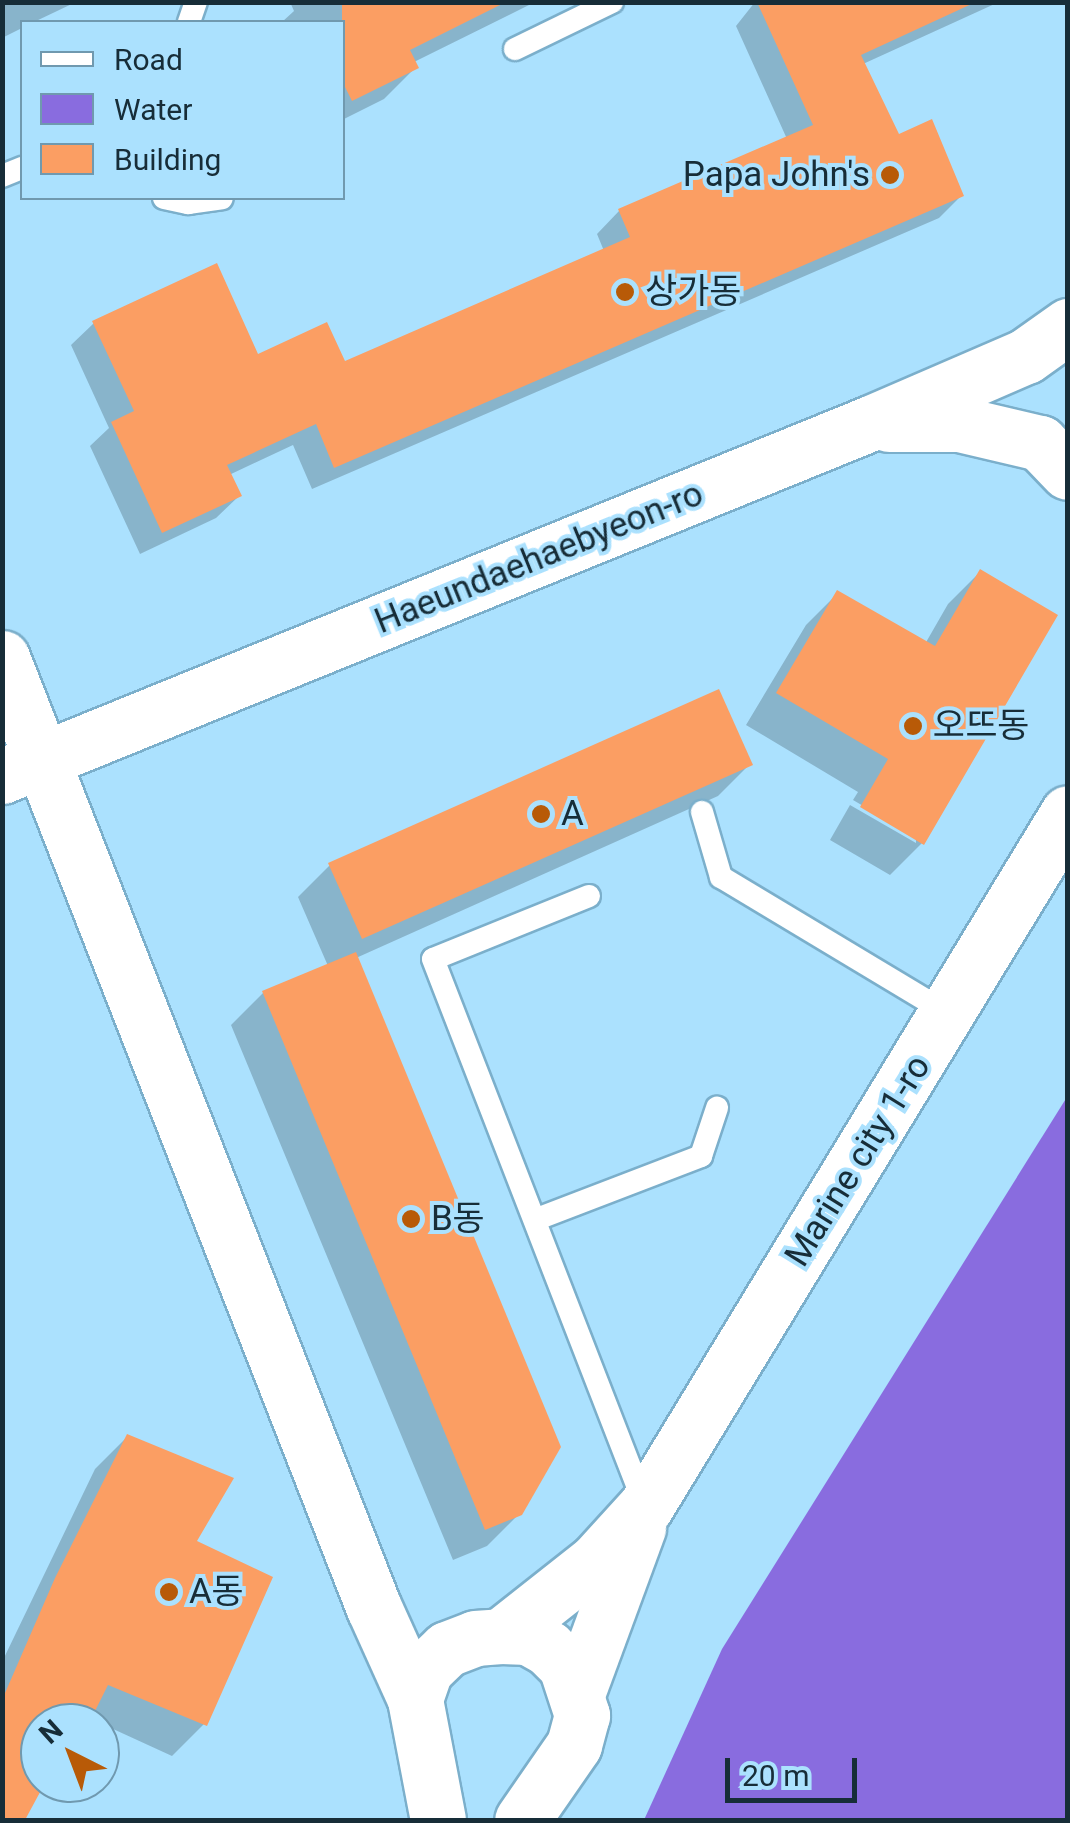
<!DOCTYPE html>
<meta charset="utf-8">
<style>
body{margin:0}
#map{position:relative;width:1070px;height:1823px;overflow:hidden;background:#abe1fe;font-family:Roboto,"Noto Sans KR",sans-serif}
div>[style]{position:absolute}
.water>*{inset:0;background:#896cdf}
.shadow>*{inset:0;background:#0003}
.building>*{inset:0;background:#fb9e63}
.roads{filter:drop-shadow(2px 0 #7bafcb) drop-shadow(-2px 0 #7bafcb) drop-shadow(0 2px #7bafcb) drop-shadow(0 -2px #7bafcb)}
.lane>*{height:22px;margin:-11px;padding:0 11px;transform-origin:11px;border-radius:11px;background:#fff}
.secondary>*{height:55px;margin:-27.5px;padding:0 27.5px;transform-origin:27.5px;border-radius:27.5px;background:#fff}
.dots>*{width:28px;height:28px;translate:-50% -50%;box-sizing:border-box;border:5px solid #abe1fe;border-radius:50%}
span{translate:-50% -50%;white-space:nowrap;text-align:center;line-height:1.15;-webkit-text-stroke:8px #abe1fe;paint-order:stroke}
.poi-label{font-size:35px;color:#172d38}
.right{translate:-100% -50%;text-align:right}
.left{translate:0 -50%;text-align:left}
.street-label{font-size:35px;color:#172d38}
.frame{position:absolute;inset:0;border:5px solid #172d38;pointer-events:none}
.legend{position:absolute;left:20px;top:20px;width:325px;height:180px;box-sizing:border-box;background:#abe1fe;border:2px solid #7099af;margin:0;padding:12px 18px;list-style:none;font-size:30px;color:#172d38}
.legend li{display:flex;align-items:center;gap:20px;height:50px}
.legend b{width:50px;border:2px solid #7099af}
.north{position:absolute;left:20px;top:1703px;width:100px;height:100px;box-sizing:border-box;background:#abe1fe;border:2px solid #7099af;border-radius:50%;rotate:318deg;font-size:28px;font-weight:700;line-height:40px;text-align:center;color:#172d38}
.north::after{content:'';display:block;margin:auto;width:35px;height:45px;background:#b85a07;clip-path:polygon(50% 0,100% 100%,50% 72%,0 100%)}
.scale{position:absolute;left:725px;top:1758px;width:132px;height:45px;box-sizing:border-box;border:5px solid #172d38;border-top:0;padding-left:12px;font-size:30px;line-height:35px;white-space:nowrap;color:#172d38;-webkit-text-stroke:8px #abe1fe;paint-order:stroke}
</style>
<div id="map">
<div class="water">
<div style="clip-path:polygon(1067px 1097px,1067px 1820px,644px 1820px,722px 1649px)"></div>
</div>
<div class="shadow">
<div style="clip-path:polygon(2px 2px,76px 2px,34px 22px,22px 22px,22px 28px,2px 38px)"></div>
<div style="clip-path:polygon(290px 2px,535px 2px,414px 62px,416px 67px,384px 99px,342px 120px,342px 22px,282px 22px,294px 11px)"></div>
<div style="clip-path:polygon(755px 2px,999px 2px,863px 64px,897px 137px,961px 196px,939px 218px,312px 489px,293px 445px,229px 475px,239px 496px,216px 518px,140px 554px,90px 446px,109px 428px,71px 345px,94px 323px,257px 358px,344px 365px,604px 251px,597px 234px,619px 211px,787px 139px,736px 26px)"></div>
<div style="clip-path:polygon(980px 572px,922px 843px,890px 875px,830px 840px,850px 805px,916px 843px,916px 837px,853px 800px,858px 792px,746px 725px,806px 625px,838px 593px,925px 644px,948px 604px)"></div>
<div style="clip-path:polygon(750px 764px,718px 796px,356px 958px,520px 1513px,487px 1546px,453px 1560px,231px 1025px,263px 993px,328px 966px,298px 897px,330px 865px)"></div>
<div style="clip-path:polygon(127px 1437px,193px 1542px,204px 1724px,172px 1756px,100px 1723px,40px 1723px,40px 1783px,24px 1820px,2px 1820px,2px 1662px,95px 1469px)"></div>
</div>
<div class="building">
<div style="clip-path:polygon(342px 2px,506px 2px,410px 50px,419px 68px,352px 101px,342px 81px)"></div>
<div style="clip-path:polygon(757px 2px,976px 2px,861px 55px,899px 134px,932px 119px,964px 196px,334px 468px,316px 424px,227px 465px,242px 496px,162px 533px,111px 422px,134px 411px,92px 321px,217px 263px,258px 354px,327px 322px,345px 361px,630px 237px,618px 209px,813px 125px)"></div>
<div style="clip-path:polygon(980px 569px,1058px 615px,924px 845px,860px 807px,888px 759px,776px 693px,837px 590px,935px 646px)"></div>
<div style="clip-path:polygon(719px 689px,753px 765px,362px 939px,328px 863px)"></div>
<div style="clip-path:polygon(356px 952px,561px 1447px,522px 1515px,485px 1530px,262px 991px)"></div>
<div style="clip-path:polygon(127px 1434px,234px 1478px,197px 1541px,273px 1577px,207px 1726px,108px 1685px,89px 1723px,40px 1723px,40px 1783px,45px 1783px,25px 1820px,2px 1820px,2px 1700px,55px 1578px)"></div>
</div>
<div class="roads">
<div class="lane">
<div style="left:189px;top:22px;width:21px;rotate:-71deg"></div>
<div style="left:515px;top:49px;width:108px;rotate:-25.9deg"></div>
<div style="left:2px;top:176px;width:22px;rotate:-22deg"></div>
<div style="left:164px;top:198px;width:25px;rotate:12deg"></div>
<div style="left:188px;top:203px;width:34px;rotate:-8deg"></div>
<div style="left:702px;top:812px;width:68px;rotate:73.7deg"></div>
<div style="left:721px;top:877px;width:262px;rotate:31deg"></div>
<div style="left:589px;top:896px;width:168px;rotate:158deg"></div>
<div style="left:433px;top:959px;width:583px;rotate:68.8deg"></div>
<div style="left:537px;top:1219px;width:176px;rotate:-21deg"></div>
<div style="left:701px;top:1156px;width:51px;rotate:-71.6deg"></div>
</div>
<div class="secondary">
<div style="left:889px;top:424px;width:70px"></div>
<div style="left:959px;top:424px;width:83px;rotate:13.2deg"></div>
<div style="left:1040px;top:443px;width:40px;rotate:46deg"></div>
<div style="left:2px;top:658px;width:1020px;rotate:68.62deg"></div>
<div style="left:374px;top:1608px;width:100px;rotate:65.7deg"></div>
<div style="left:2px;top:776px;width:938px;rotate:-22.11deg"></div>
<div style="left:871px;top:423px;width:169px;rotate:-23.4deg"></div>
<div style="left:1026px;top:356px;width:52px;rotate:-35.5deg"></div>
<div style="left:501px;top:1636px;width:121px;rotate:-38.3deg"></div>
<div style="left:596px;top:1561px;width:74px;rotate:-47.7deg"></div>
<div style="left:646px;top:1506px;width:811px;rotate:-58.66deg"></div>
<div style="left:578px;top:1691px;width:174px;rotate:-69.8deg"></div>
<div style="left:438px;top:1820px;width:123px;rotate:-100.8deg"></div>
<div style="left:415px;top:1699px;width:31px;rotate:-71deg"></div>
<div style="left:425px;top:1670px;width:30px;rotate:-44deg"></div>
<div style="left:447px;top:1649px;width:30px;rotate:-21deg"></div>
<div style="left:475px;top:1638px;width:26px;rotate:-4deg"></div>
<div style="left:501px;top:1636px;width:27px;rotate:2deg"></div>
<div style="left:528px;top:1637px;width:23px;rotate:29deg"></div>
<div style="left:548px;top:1648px;width:25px;rotate:45deg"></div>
<div style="left:566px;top:1666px;width:52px;rotate:71.9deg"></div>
<div style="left:582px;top:1715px;width:31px;rotate:105deg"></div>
<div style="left:574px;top:1745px;width:91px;rotate:124.7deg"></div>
</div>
</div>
<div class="dots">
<div style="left:890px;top:175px;background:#b85a07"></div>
<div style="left:625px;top:292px;background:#b85a07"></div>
<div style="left:913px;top:726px;background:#b85a07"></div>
<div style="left:541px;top:814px;background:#b85a07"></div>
<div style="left:411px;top:1219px;background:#b85a07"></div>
<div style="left:169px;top:1592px;background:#b85a07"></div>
</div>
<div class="poi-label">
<span class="right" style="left:870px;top:175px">Papa John's</span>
<span class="left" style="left:645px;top:292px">상가동</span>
<span class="left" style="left:933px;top:726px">오뜨동</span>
<span class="left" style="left:561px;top:814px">A</span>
<span class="left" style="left:431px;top:1219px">B동</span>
<span class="left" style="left:189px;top:1592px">A동</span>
</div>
<div class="street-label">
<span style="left:539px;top:558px;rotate:-22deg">Haeundaehaebyeon-ro</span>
<span style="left:858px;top:1161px;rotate:-58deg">Marine city 1-ro</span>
</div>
<div class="frame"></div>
<ul class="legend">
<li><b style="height:12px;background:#fff"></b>Road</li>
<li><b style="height:28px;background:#896cdf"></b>Water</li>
<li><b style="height:28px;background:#fb9e63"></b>Building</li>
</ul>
<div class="north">N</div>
<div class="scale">20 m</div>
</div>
